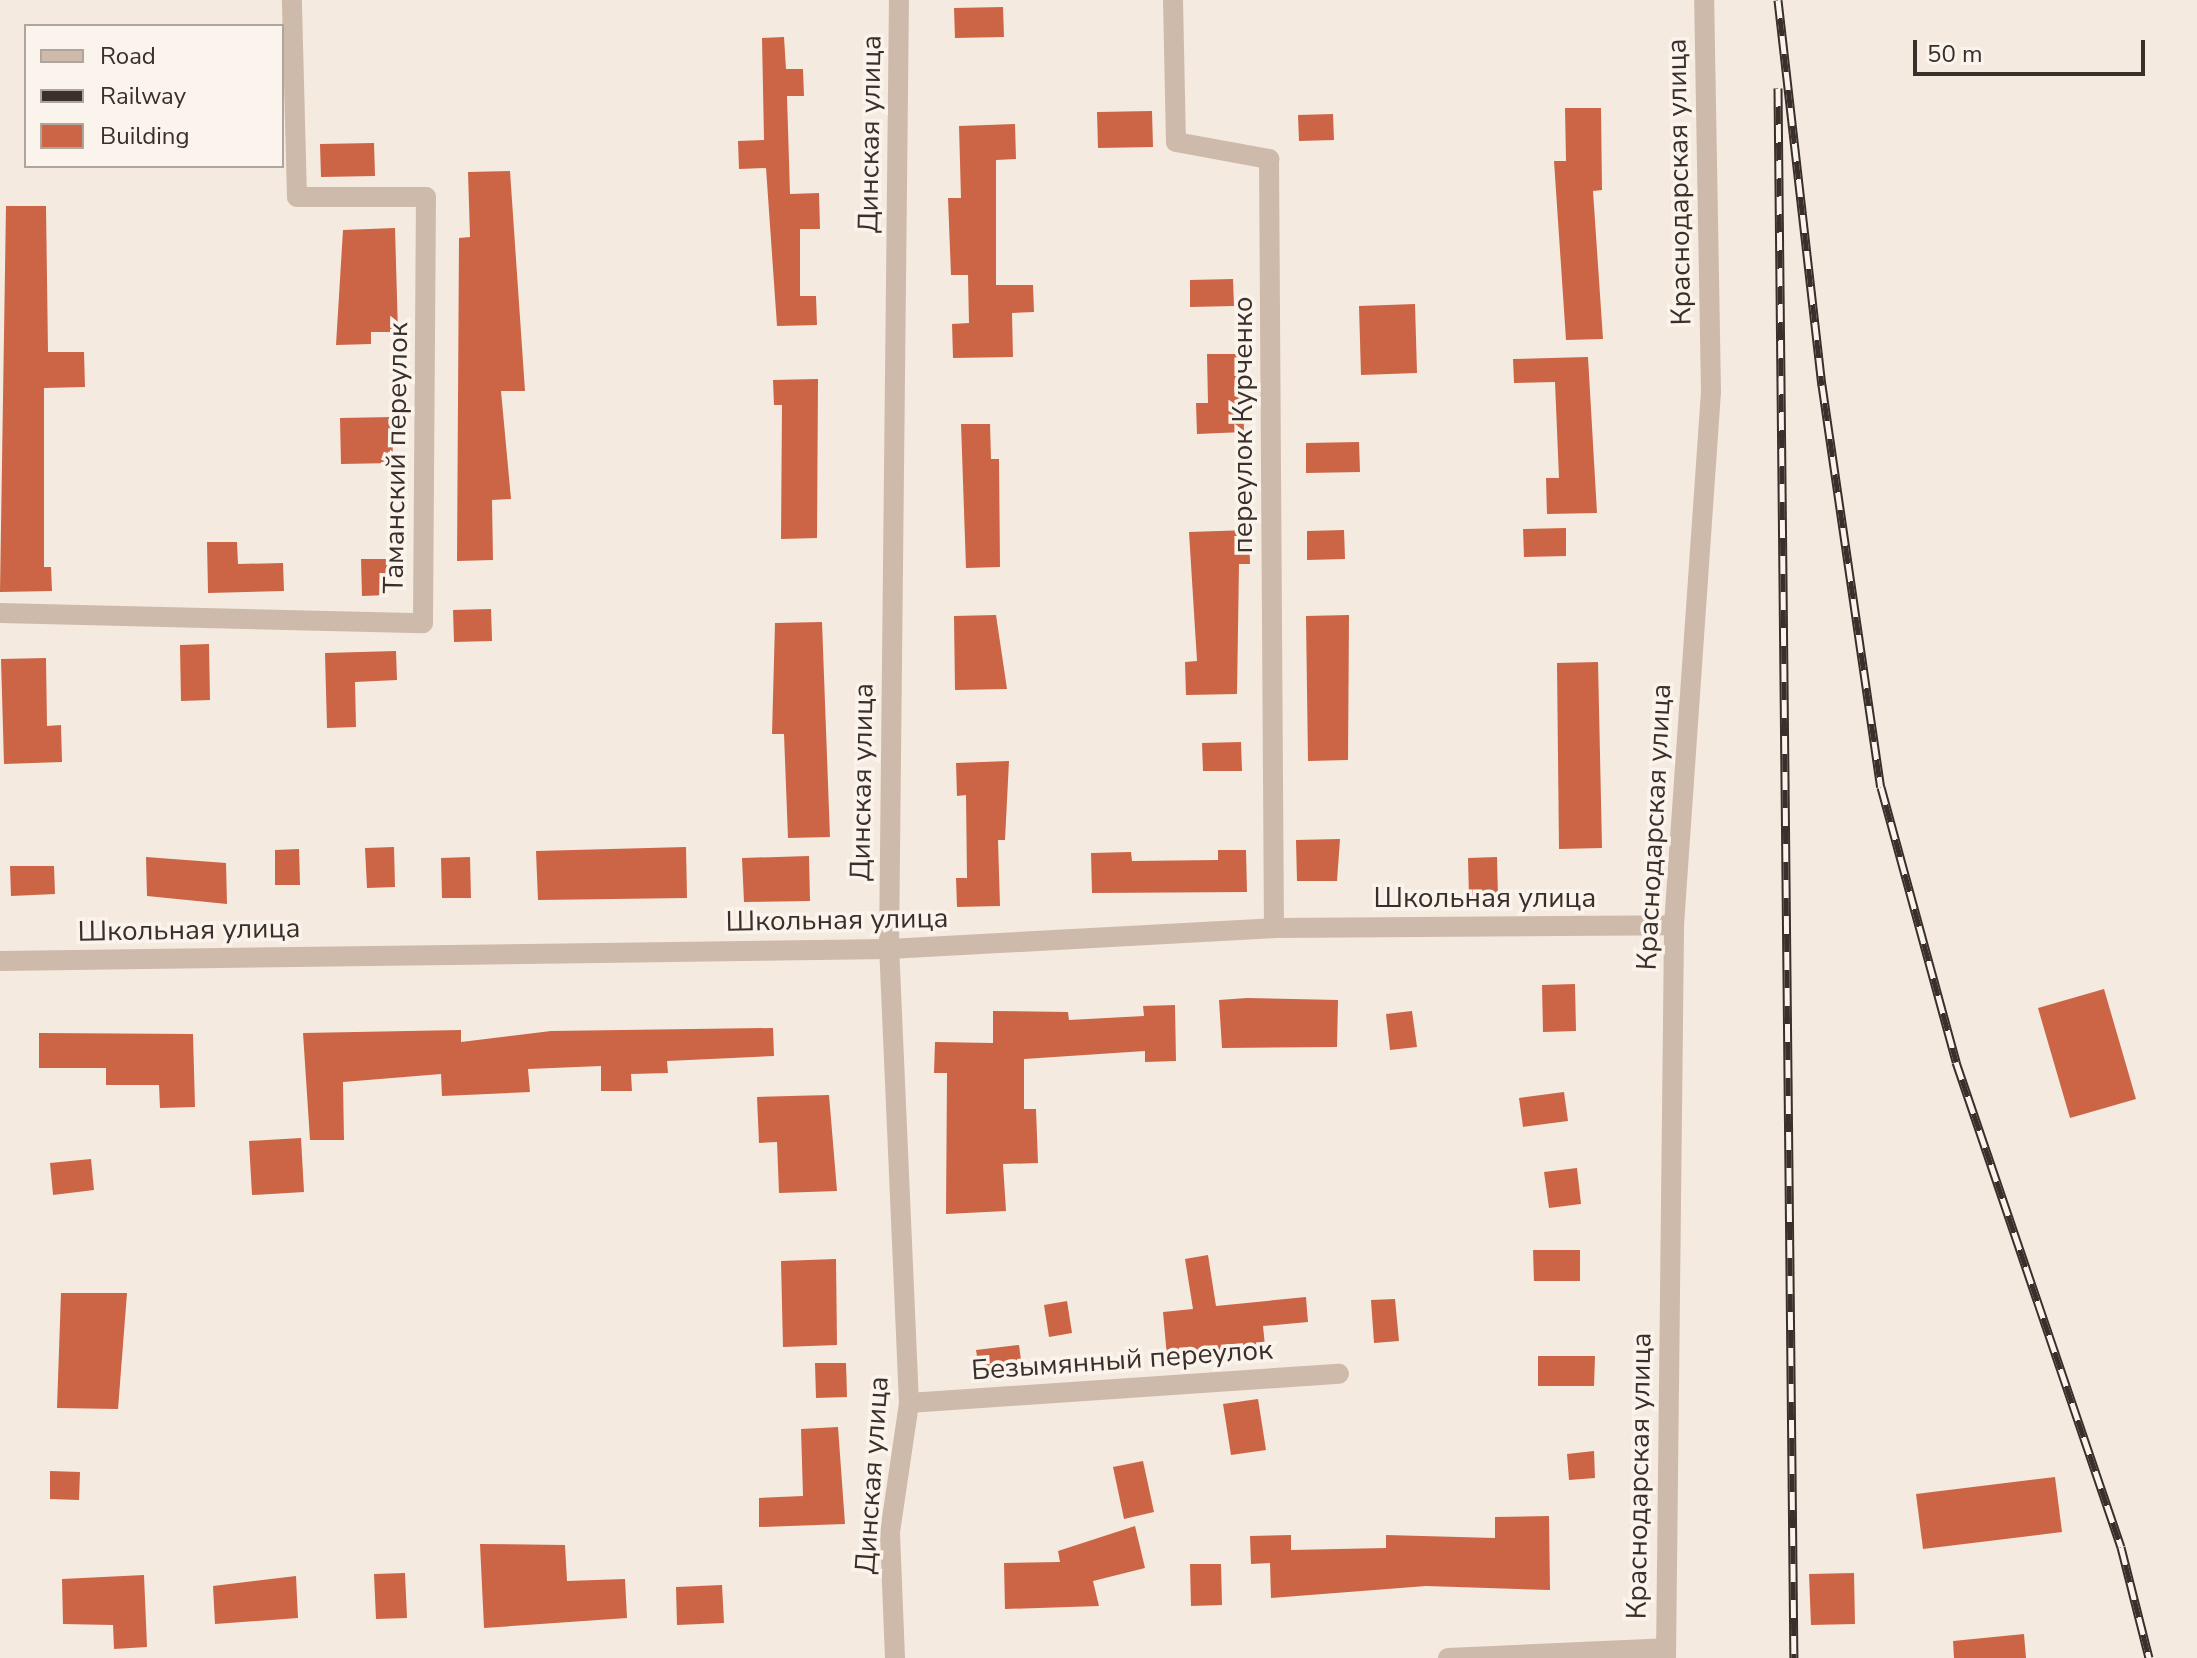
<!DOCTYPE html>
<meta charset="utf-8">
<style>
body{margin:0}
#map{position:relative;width:2197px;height:1658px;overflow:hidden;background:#f4eadf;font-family:"Nunito Sans",sans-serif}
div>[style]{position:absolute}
.building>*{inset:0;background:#cc6545}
.minor>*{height:20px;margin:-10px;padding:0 10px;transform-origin:10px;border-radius:10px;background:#cebaaa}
.rail>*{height:9px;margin-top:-4.5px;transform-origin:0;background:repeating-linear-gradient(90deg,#fbf4ec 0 18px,#3a2f2a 0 36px);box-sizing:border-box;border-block:2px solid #3a2f2a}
span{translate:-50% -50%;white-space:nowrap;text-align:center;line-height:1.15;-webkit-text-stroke:7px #fbf4ec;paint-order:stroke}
.street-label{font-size:28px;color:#3a2f2a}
.legend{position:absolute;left:24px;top:24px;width:260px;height:144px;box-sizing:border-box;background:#fbf4ec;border:2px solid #aea59e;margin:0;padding:10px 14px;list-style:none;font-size:24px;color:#3a2f2a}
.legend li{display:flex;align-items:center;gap:16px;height:40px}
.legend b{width:40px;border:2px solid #aea59e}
.scale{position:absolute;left:1913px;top:40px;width:232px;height:36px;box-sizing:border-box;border:4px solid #3a2f2a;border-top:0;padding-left:10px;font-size:24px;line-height:28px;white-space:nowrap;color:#3a2f2a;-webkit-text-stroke:6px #fbf4ec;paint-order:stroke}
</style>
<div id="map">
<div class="building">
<div style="clip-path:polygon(1003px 7px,1004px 37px,955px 38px,954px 8px)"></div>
<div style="clip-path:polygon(784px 37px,786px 69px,803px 69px,804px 96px,787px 96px,790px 194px,819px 193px,820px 229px,800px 229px,800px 296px,816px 296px,817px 325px,777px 326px,766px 168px,739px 169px,738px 141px,764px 140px,762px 38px)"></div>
<div style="clip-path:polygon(1565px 108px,1601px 108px,1602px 190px,1593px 191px,1603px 339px,1566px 340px,1554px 161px,1566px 161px)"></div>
<div style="clip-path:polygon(1152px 111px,1153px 147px,1098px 148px,1097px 112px)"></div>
<div style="clip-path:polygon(1333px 114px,1334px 140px,1299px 141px,1298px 115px)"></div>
<div style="clip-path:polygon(1015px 124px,1016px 159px,996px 160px,996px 285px,1033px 285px,1034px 312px,1012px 313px,1013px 357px,953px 358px,952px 324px,969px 323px,968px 275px,951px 275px,948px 198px,961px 198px,959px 126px)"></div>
<div style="clip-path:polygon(374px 143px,375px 176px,321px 177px,320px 144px)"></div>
<div style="clip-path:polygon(510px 171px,525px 391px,501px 391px,511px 499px,492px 500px,493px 560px,457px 561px,459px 238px,470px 237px,468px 172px)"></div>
<div style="clip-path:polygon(6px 206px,46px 206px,48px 352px,84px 352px,85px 387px,44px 388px,44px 567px,51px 567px,52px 591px,0 592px)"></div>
<div style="clip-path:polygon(395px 228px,398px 332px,371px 332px,371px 344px,336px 345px,343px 230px)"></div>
<div style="clip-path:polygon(1233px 279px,1234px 306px,1190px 307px,1190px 280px)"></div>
<div style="clip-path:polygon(1415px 304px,1417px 373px,1361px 375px,1359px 306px)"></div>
<div style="clip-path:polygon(1207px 354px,1242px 354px,1244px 432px,1197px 434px,1196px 403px,1208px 403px)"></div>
<div style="clip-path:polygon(1588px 357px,1597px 513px,1547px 514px,1546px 478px,1559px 478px,1555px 382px,1514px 383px,1513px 359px)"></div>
<div style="clip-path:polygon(818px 379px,817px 538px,781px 539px,782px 405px,774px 405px,773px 380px)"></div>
<div style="clip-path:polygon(392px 417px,393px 463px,341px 464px,340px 418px)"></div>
<div style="clip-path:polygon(961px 424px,990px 424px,991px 459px,999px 459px,1000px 567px,966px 568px)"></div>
<div style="clip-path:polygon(1359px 442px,1360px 472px,1306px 473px,1306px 443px)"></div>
<div style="clip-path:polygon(1566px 528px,1566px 556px,1524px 557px,1523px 529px)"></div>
<div style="clip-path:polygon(1249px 530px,1250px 564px,1239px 564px,1237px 694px,1186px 695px,1185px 662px,1197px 661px,1189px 532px)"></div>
<div style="clip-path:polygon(1344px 530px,1345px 559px,1307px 560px,1307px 531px)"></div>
<div style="clip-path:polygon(207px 542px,237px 542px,238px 564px,283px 563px,284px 591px,208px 593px)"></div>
<div style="clip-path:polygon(361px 559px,387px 559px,388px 595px,362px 596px)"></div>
<div style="clip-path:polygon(491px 609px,492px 641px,454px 642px,453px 610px)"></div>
<div style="clip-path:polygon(996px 615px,1007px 689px,955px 690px,954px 616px)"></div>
<div style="clip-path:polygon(1349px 615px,1348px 760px,1308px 761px,1306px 616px)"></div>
<div style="clip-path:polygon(822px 622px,830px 837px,788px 838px,784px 734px,772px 734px,775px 623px)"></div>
<div style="clip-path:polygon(209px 644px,210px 700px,181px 701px,180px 645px)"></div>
<div style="clip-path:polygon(396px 651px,397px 680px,355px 682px,356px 727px,327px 728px,325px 653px)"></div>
<div style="clip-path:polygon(46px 658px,47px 726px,61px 725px,62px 762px,4px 764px,1px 659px)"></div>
<div style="clip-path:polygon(1598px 662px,1602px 848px,1559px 849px,1557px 663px)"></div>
<div style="clip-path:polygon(1241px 742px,1242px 771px,1203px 771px,1202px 743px)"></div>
<div style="clip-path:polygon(1009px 761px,1005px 840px,998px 840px,1000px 906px,957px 907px,956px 878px,967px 878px,966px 795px,957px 796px,956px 763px)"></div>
<div style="clip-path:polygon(1340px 839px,1337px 881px,1297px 881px,1296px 840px)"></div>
<div style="clip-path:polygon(394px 847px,395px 887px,367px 888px,365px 848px)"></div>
<div style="clip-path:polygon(686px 847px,687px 898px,538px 900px,536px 851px)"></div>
<div style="clip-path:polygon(299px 849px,300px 885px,275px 885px,275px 850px)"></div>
<div style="clip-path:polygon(1218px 850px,1246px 850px,1247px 892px,1092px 893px,1091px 853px,1131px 852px,1132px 861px,1218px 860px)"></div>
<div style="clip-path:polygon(809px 856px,810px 901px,744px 902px,742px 858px)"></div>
<div style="clip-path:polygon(146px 857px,226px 863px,227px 904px,147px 896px)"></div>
<div style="clip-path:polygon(470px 857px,471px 898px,442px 898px,441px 858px)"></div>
<div style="clip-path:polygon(1497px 857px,1498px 897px,1469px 898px,1468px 858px)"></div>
<div style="clip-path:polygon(10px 866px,54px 866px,55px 894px,11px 896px)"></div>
<div style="clip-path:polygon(1575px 984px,1576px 1031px,1543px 1032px,1542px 985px)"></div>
<div style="clip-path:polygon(2104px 989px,2136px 1099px,2070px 1118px,2038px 1008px)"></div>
<div style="clip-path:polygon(1247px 998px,1338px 1000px,1337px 1047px,1222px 1048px,1219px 1000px)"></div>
<div style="clip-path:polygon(1175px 1005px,1176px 1061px,1145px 1062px,1145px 1051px,1024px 1059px,1024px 1109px,1036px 1109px,1038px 1163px,1003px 1164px,1006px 1211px,946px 1214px,947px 1073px,934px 1073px,935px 1042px,993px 1043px,993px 1011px,1068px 1012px,1069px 1020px,1144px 1016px,1143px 1006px)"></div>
<div style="clip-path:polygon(1412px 1011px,1417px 1047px,1390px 1050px,1386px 1014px)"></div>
<div style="clip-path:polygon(773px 1028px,774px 1056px,667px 1061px,668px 1073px,631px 1074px,632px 1091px,601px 1091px,601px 1066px,528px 1069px,530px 1092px,442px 1096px,441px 1074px,343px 1082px,344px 1140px,310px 1140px,303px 1033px,461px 1030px,461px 1042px,551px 1031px)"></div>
<div style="clip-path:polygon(39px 1033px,193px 1034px,195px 1107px,160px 1108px,159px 1085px,106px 1085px,106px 1068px,39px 1068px)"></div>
<div style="clip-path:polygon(1564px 1092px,1568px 1121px,1523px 1127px,1519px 1098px)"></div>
<div style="clip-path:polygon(829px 1095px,837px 1191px,779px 1193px,777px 1142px,759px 1143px,757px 1097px)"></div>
<div style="clip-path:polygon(301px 1138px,304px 1192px,252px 1195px,249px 1141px)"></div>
<div style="clip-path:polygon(91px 1159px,94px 1190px,53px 1195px,50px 1163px)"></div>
<div style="clip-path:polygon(1577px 1168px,1581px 1204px,1549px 1208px,1544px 1172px)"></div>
<div style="clip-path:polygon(1533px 1250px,1580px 1250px,1580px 1281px,1534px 1281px)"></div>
<div style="clip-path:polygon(1208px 1255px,1216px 1306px,1306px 1297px,1308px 1322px,1263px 1326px,1265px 1346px,1167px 1357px,1163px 1312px,1193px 1309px,1185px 1259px)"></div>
<div style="clip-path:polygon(836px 1259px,837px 1345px,783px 1347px,781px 1261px)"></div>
<div style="clip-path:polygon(61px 1293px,127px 1293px,118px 1409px,57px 1408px)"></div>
<div style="clip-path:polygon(1395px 1299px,1399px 1341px,1374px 1343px,1371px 1300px)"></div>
<div style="clip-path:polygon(1067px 1301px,1072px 1333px,1049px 1337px,1044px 1305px)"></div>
<div style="clip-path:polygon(1019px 1345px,1023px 1375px,981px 1380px,976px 1350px)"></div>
<div style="clip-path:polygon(1538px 1356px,1595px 1356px,1594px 1386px,1538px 1386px)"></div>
<div style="clip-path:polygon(815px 1363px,846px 1363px,847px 1397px,816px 1398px)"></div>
<div style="clip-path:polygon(1258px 1399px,1266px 1450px,1231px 1455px,1223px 1404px)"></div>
<div style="clip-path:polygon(838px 1427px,845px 1524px,759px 1527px,759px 1498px,803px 1496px,801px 1429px)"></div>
<div style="clip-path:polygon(1594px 1451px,1595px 1478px,1569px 1480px,1567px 1454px)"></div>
<div style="clip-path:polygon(1143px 1461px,1154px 1512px,1124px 1519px,1113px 1467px)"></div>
<div style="clip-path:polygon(50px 1471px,80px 1472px,79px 1500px,50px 1499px)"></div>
<div style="clip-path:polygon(2055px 1477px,2062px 1532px,1923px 1549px,1916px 1494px)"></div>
<div style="clip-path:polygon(1549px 1516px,1550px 1590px,1426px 1586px,1271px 1598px,1270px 1563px,1251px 1564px,1250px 1536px,1291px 1535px,1291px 1550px,1386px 1548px,1386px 1535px,1495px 1538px,1495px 1517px)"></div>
<div style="clip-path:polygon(1135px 1526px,1145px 1568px,1093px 1581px,1099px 1606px,1005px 1609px,1004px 1563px,1060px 1562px,1058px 1551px)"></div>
<div style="clip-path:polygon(480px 1544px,565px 1545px,567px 1581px,625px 1579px,627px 1618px,484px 1628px)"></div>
<div style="clip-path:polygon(1190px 1564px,1221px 1564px,1222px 1605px,1191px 1606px)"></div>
<div style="clip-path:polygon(405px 1573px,407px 1618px,376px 1619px,374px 1574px)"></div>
<div style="clip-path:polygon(1854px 1573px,1855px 1624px,1811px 1625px,1809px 1574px)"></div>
<div style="clip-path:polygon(144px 1575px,147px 1647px,114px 1649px,113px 1625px,63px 1624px,62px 1579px)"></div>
<div style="clip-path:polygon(296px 1576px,298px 1618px,215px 1624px,213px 1586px)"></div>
<div style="clip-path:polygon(722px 1585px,724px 1623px,677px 1625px,676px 1587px)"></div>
<div style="clip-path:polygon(2024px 1634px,2026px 1658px,1954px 1658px,1953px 1641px)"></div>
</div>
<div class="minor">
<div style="left:1173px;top:0;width:142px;rotate:88.8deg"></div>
<div style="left:1176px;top:142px;width:95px;rotate:10.4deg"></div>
<div style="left:1269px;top:159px;width:769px;rotate:89.63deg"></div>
<div style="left:0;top:613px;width:423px;rotate:1.4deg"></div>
<div style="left:423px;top:623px;width:426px;rotate:-89.6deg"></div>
<div style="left:426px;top:197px;width:129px;rotate:180deg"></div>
<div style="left:297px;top:197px;width:197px;rotate:-91.5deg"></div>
<div style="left:0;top:961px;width:889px;rotate:-0.77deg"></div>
<div style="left:889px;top:949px;width:386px;rotate:-3.1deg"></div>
<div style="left:1274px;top:928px;width:400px;rotate:-0.4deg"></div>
<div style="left:909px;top:1403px;width:431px;rotate:-3.9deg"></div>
<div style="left:895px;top:1658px;width:126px;rotate:-92.3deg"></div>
<div style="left:890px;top:1532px;width:130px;rotate:-81.6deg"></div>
<div style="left:909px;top:1403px;width:454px;rotate:-92.5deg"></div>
<div style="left:889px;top:949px;width:949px;rotate:-89.4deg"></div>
<div style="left:1448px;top:1658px;width:217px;rotate:-2.6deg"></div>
<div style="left:1666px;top:1658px;width:733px;rotate:-89.37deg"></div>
<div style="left:1674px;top:925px;width:534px;rotate:-86.03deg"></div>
<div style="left:1711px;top:392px;width:392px;rotate:-91deg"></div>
</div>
<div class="rail">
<div style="left:1778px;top:0;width:388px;rotate:83.5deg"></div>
<div style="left:1822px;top:385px;width:406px;rotate:81.7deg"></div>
<div style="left:1881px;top:787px;width:285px;rotate:74.7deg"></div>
<div style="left:1956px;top:1062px;width:512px;rotate:71.21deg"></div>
<div style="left:2121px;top:1547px;width:114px;rotate:75.8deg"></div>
<div style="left:1778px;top:88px;width:1570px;rotate:89.42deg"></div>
</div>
<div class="street-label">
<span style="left:870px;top:134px;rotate:-89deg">Динская улица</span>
<span style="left:1679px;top:182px;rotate:-91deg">Краснодарская улица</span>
<span style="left:1243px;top:425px;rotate:-90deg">переулок Курченко</span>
<span style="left:396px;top:458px;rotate:-89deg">Таманский переулок</span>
<span style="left:862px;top:782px;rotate:-89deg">Динская улица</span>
<span style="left:1654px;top:827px;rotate:-87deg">Краснодарская улица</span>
<span style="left:1485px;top:898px">Школьная улица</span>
<span style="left:837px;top:920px;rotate:-1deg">Школьная улица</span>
<span style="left:189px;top:930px;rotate:-1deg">Школьная улица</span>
<span style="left:1122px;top:1360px;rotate:-4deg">Безымянный переулок</span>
<span style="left:872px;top:1475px;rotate:-86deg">Динская улица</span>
<span style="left:1639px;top:1476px;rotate:-89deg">Краснодарская улица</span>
</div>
<ul class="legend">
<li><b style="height:10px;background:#cebaaa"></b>Road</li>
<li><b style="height:10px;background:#3a2f2a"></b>Railway</li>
<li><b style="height:22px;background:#cc6545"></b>Building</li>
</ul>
<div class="scale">50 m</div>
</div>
